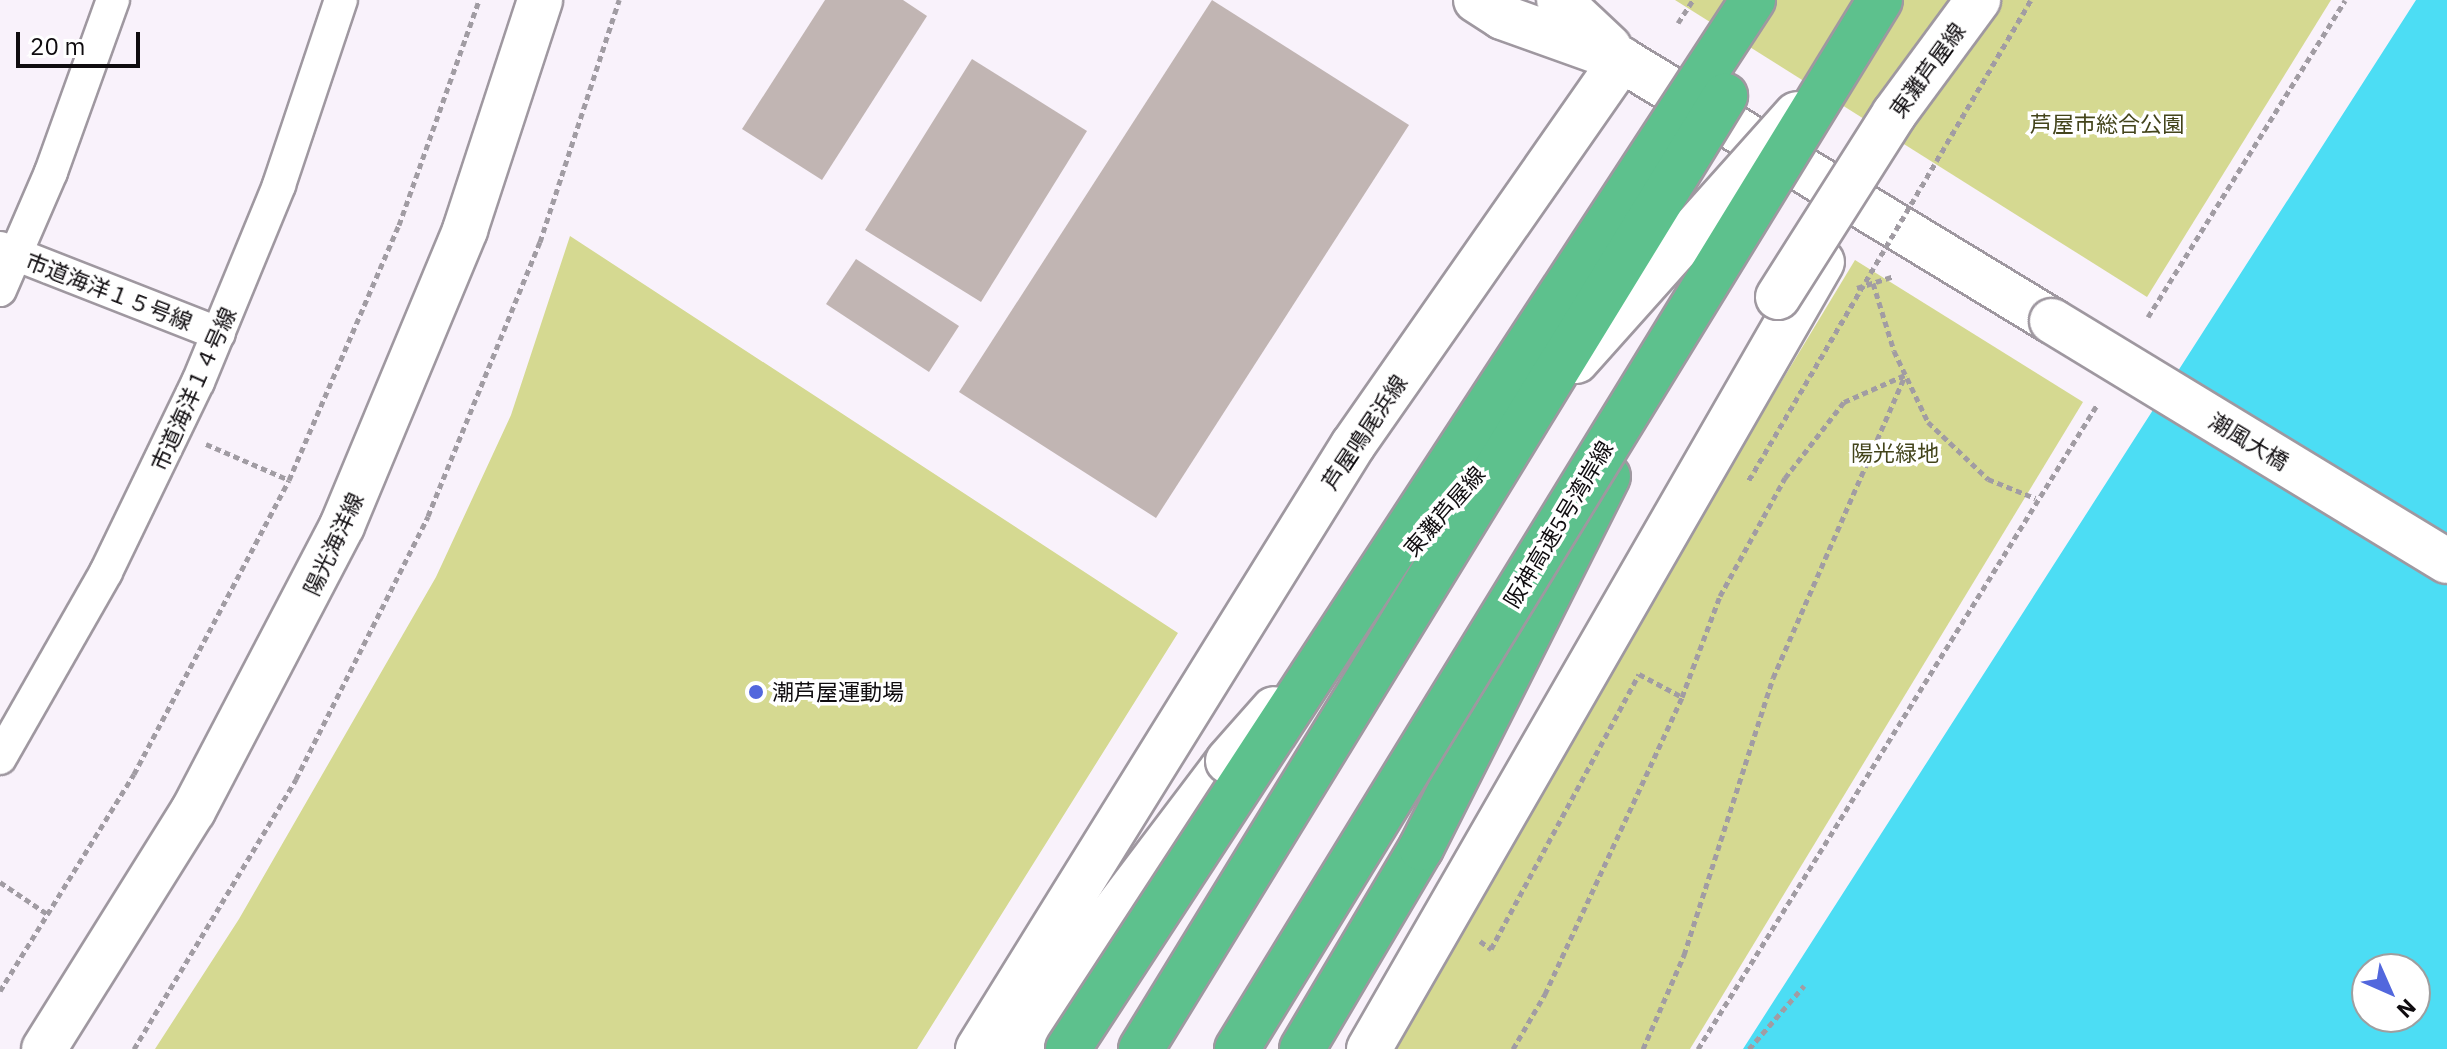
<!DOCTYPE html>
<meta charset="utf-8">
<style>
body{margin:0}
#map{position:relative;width:2447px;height:1049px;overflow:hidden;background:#f9f2fb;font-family:"IBM Plex Sans","Noto Sans JP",sans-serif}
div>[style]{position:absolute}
.green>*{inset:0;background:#d5d991}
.water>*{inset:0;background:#4cddf4}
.building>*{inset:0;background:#c1b5b3}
.path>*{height:5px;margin-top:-2.5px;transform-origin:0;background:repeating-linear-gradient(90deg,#a19ca3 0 6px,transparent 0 10px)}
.roads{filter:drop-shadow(2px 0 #9f98a0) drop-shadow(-2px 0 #9f98a0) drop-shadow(0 2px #9f98a0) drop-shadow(0 -2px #9f98a0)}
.street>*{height:32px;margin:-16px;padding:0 16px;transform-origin:16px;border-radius:16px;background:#fff}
.secondary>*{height:44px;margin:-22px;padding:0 22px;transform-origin:22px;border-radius:22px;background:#fff}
.highway>*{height:44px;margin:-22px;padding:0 22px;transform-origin:22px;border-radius:22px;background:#5dc18d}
.path-bridge>*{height:5px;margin-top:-2.5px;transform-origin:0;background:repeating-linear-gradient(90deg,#a19ca3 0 6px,transparent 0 10px)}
.bridges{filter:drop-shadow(2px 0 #9f98a0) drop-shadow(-2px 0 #9f98a0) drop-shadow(0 2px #9f98a0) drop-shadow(0 -2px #9f98a0)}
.secondary-bridge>*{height:44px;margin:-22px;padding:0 22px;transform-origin:22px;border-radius:22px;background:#fff}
.highway-bridge>*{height:44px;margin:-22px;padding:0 22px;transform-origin:22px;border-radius:22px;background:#5dc18d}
.dots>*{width:22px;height:22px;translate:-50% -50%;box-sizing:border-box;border:4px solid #fff;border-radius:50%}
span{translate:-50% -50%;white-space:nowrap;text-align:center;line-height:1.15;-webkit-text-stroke:7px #fff;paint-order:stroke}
.street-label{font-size:22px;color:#0f0c0f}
.park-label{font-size:22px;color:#43441b}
.poi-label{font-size:22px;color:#0f0c0f}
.left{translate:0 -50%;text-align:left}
.north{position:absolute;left:2351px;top:953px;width:80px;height:80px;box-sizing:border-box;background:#fff;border:2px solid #9f9e9f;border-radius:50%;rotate:135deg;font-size:22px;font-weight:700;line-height:32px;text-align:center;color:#0f0c0f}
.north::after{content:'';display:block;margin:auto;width:28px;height:36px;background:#5267dd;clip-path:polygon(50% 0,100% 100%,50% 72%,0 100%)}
.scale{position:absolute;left:16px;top:32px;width:124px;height:36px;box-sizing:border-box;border:4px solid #0f0c0f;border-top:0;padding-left:10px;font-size:24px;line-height:28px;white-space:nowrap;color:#0f0c0f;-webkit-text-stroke:6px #fff;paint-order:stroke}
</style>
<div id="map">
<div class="green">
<div style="clip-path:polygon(1675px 0,2331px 0,2147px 297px)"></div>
<div style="clip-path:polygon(570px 236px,1178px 633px,917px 1049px,155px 1049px,239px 919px,436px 577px,511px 415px)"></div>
<div style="clip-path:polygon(1855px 260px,2083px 402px,1690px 1049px,1378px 1049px)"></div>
</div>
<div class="water">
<div style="clip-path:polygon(evenodd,2416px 0,2447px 0,2447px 1049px,1743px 1049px,2416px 0,2367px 969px,2415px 969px,2415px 1017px,2367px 1017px,2367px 969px)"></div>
</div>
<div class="building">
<div style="clip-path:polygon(825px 0,903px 0,927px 16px,822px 180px,742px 129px)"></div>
<div style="clip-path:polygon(1212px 0,1409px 125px,1156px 518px,959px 392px)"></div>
<div style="clip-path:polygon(972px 59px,1087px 131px,981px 302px,865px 230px)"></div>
<div style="clip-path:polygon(856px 259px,959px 326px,929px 372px,826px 304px)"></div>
</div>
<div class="path">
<div style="left:1678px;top:23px;width:27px;rotate:-57deg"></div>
<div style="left:1873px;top:283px;width:71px;rotate:72.8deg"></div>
<div style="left:1894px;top:351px;width:79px;rotate:64.4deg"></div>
<div style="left:1928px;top:422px;width:83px;rotate:43.5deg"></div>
<div style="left:1988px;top:479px;width:51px;rotate:22deg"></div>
<div style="left:1857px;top:288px;width:38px;rotate:-18deg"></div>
<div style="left:2148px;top:317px;width:373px;rotate:-58.1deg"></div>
<div style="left:206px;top:444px;width:90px;rotate:23.4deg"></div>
<div style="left:1639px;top:674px;width:49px;rotate:28.1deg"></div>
<div style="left:0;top:882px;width:59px;rotate:34deg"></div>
<div style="left:1480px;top:941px;width:14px;rotate:36deg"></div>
<div style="left:1491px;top:949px;width:312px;rotate:-61.7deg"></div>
<div style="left:0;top:991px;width:255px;rotate:-58.3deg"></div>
<div style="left:134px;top:774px;width:332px;rotate:-62.2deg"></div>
<div style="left:289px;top:480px;width:278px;rotate:-66.7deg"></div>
<div style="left:399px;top:225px;width:239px;rotate:-70.4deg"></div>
<div style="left:134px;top:1049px;width:315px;rotate:-59deg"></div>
<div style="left:296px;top:779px;width:294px;rotate:-63.3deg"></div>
<div style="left:428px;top:516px;width:296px;rotate:-67.8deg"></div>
<div style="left:540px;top:242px;width:255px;rotate:-71.9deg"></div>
<div style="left:1513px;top:1049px;width:64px;rotate:-59.8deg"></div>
<div style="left:1545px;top:994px;width:327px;rotate:-65.2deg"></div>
<div style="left:1682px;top:697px;width:108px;rotate:-69.4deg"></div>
<div style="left:1720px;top:596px;width:135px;rotate:-61.2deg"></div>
<div style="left:1785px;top:478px;width:96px;rotate:-52.2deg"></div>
<div style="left:1844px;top:402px;width:67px;rotate:-23.9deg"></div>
<div style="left:1643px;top:1049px;width:103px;rotate:-66.4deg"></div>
<div style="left:1684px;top:955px;width:291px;rotate:-72.2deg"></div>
<div style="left:1773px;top:678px;width:330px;rotate:-66.4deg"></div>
<div style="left:1698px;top:1049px;width:758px;rotate:-58.22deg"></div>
<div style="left:1749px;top:1049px;width:84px;rotate:-48.9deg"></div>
</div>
<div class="roads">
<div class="street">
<div style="left:0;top:248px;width:235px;rotate:21.4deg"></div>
<div style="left:0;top:290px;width:129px;rotate:-66.6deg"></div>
<div style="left:51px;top:172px;width:183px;rotate:-70.2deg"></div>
<div style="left:0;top:758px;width:214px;rotate:-60.3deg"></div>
<div style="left:106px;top:572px;width:211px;rotate:-64.2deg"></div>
<div style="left:198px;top:382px;width:213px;rotate:-67.6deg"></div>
<div style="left:279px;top:185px;width:195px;rotate:-71.5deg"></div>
</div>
<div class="secondary">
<div style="left:1476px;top:0;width:31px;rotate:33deg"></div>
<div style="left:1502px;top:17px;width:127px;rotate:19.7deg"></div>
<div style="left:1622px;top:60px;width:503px;rotate:31.26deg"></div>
<div style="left:1559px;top:0;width:69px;rotate:43.2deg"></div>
<div style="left:44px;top:1049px;width:281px;rotate:-58deg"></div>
<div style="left:193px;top:811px;width:322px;rotate:-62.4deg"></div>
<div style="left:342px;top:526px;width:321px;rotate:-67.4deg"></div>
<div style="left:465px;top:230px;width:242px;rotate:-71.9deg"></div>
<div style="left:978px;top:1049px;width:711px;rotate:-58.17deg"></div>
<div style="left:1353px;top:445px;width:470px;rotate:-55.1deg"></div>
<div style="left:1023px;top:1049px;width:103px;rotate:-58.5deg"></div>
<div style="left:1077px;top:961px;width:251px;rotate:-52.9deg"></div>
<div style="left:1369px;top:1049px;width:908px;rotate:-60.08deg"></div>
</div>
<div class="highway">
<div style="left:1302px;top:1049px;width:234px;rotate:-59.4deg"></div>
<div style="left:1421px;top:848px;width:416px;rotate:-63.3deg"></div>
</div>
</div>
<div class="path-bridge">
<div style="left:1749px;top:480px;width:557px;rotate:-59.57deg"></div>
</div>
<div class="bridges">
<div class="secondary-bridge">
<div style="left:1778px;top:297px;width:217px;rotate:-57.6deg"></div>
<div style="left:1894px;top:114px;width:142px;rotate:-53.6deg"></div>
<div style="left:2052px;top:321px;width:462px;rotate:31.3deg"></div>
<div style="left:1576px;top:361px;width:331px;rotate:-48.2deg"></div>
<div style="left:1228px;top:761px;width:69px;rotate:-48.5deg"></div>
</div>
<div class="highway-bridge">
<div style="left:1068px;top:1049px;width:1253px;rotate:-56.86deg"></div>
<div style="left:1141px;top:1049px;width:1118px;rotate:-58.5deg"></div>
<div style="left:1237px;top:1049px;width:1230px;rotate:-58.49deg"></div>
</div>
</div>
<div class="dots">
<div style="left:756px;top:692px;background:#5267dd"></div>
</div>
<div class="street-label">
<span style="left:1927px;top:70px;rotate:-54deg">東灘芦屋線</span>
<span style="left:109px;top:291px;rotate:21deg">市道海洋１５号線</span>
<span style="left:193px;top:389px;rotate:-66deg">市道海洋１４号線</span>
<span style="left:1364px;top:432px;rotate:-56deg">芦屋鳴尾浜線</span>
<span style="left:2249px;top:441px;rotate:31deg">潮風大橋</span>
<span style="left:1444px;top:511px;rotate:-49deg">東灘芦屋線</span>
<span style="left:1558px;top:524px;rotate:-59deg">阪神高速5号湾岸線</span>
<span style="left:333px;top:544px;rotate:-65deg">陽光海洋線</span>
</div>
<div class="park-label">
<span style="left:2107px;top:124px">芦屋市総合公園</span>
<span style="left:1895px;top:453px">陽光緑地</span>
</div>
<div class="poi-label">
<span class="left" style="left:772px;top:692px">潮芦屋運動場</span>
</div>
<div class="north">N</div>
<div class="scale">20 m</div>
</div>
